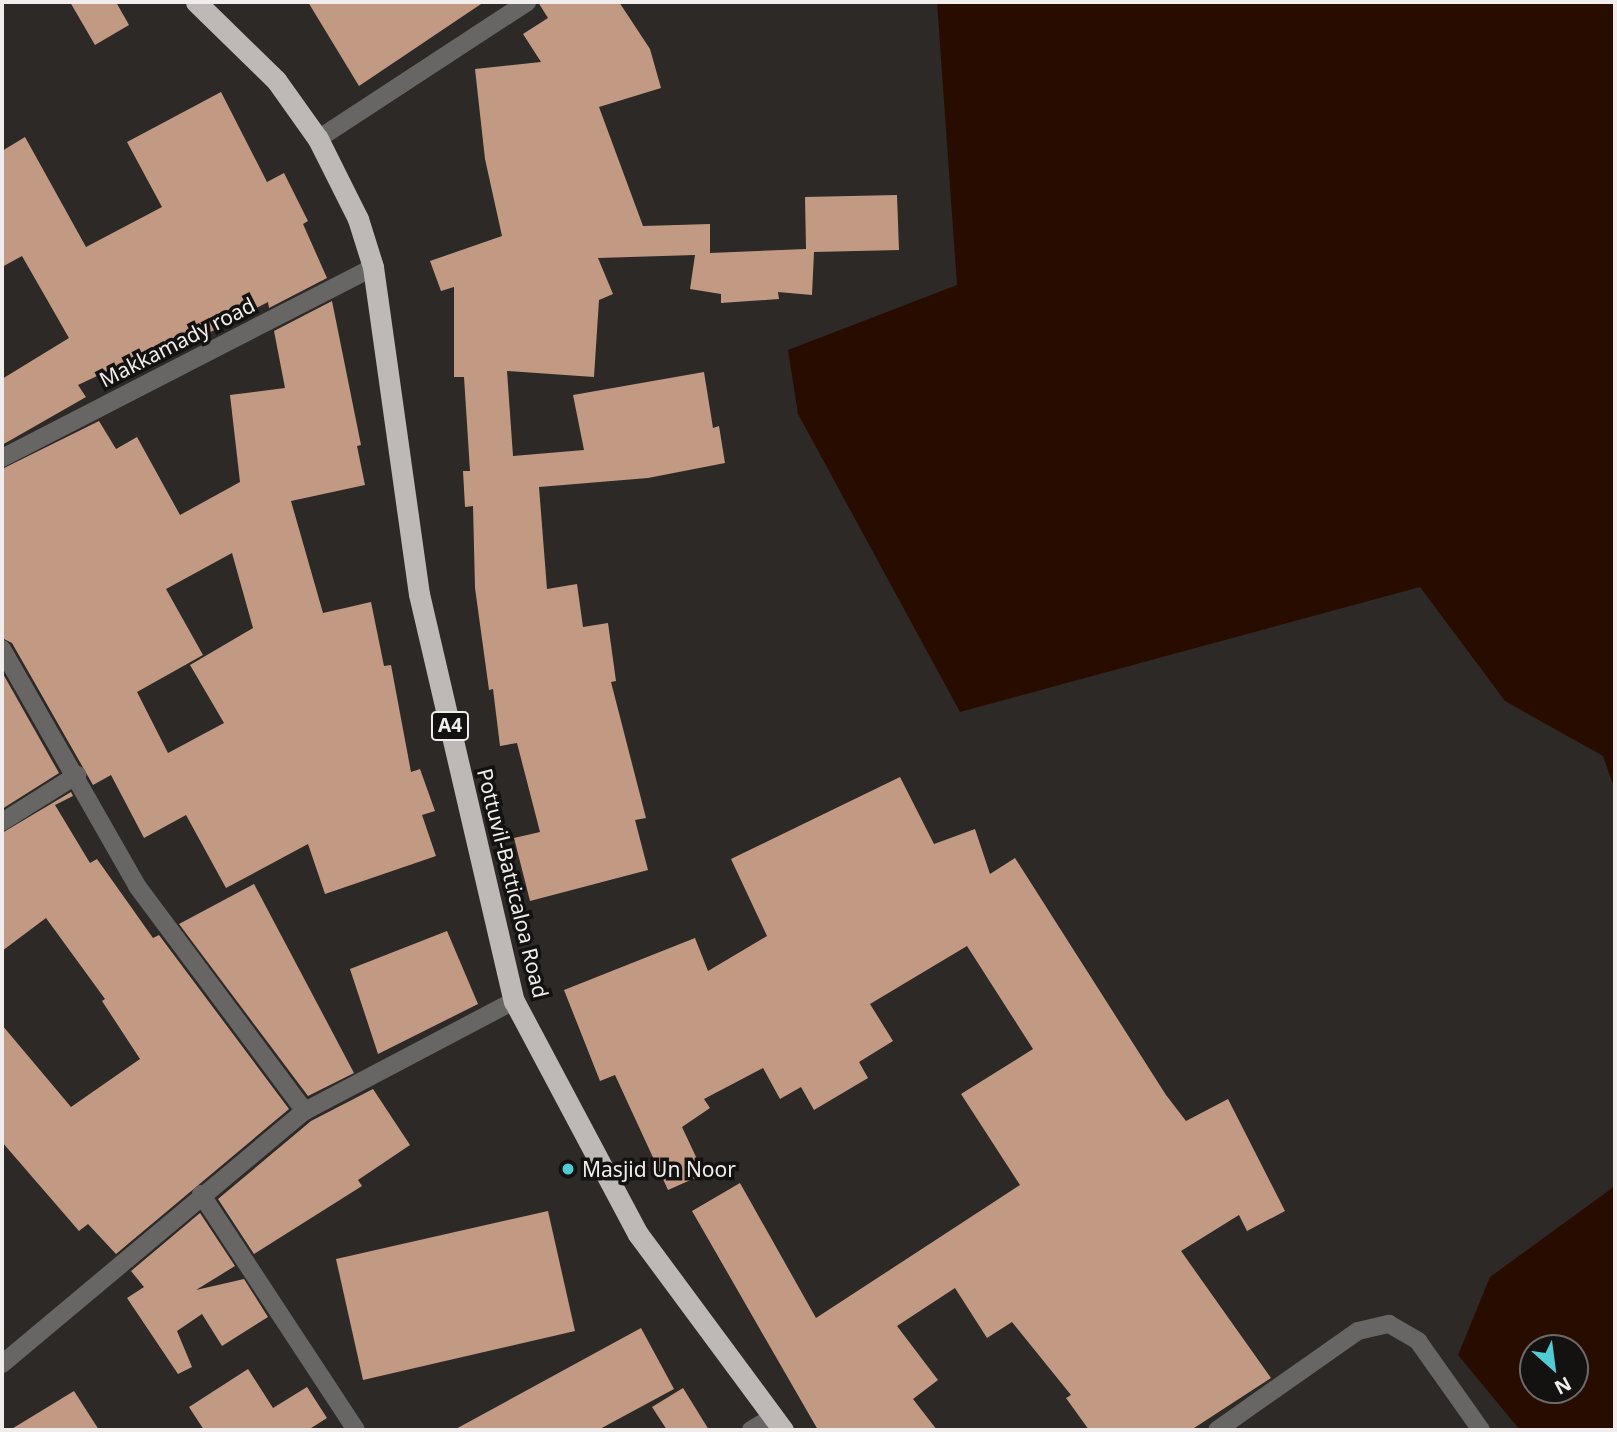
<!DOCTYPE html>
<style>
body{margin:0}
#map{position:relative;width:1617px;height:1432px;overflow:hidden;background:#2d2927;font-family:"Noto Sans",sans-serif}
div>[style]{position:absolute}
.water>*{inset:0;background:#290c00}
.building>*{inset:0;background:#c29a83}
.minor>*{height:18px;margin:-9px;padding:0 9px;transform-origin:9px;border-radius:9px;background:#686665}
.highway>*{height:21px;margin:-10.5px;padding:0 10.5px;transform-origin:10.5px;border-radius:10.5px;background:#beb9b7}
.dots>*{width:19px;height:19px;translate:-50% -50%;box-sizing:border-box;border:4px solid #141211;border-radius:50%}
span{translate:-50% -50%;white-space:nowrap;text-align:center;line-height:1.15;-webkit-text-stroke:7px #141211;paint-order:stroke}
.shield-label span{padding:2px 5px;background:#141211;border:2px solid;border-radius:5px;-webkit-text-stroke-width:0}
.shield-label{font-size:19px;color:#f0edec;font-weight:700}
.street-label{font-size:21px;color:#f0edec}
.poi-label{font-size:21px;color:#f0edec}
.left{translate:0 -50%;text-align:left}
.frame{position:absolute;inset:0;border:4px solid #f0edec;pointer-events:none}
.north{position:absolute;left:1519px;top:1334px;width:70px;height:70px;box-sizing:border-box;background:#141211;border:2px solid #6c6a69;border-radius:50%;rotate:152deg;font-size:19px;font-weight:700;line-height:28px;text-align:center;color:#f0edec}
.north::after{content:'';display:block;margin:auto;width:24px;height:32px;background:#51ccd4;clip-path:polygon(50% 0,100% 100%,50% 72%,0 100%)}
</style>
<div id="map">
<div class="water">
<div style="clip-path:polygon(937px 2px,1615px 2px,1615px 790px,1603px 756px,1505px 701px,1420px 587px,960px 712px,798px 414px,788px 350px,957px 285px)"></div>
<div style="clip-path:polygon(evenodd,1615px 1186px,1615px 1430px,1520px 1430px,1458px 1355px,1490px 1277px,1615px 1186px,1533px 1348px,1575px 1348px,1575px 1390px,1533px 1390px,1533px 1348px)"></div>
</div>
<div class="building">
<div style="clip-path:polygon(70px 2px,116px 2px,129px 25px,95px 45px)"></div>
<div style="clip-path:polygon(308px 2px,484px 2px,359px 86px)"></div>
<div style="clip-path:polygon(538px 2px,619px 2px,650px 49px,661px 88px,599px 107px,643px 226px,710px 224px,710px 253px,806px 249px,805px 197px,897px 195px,899px 250px,814px 252px,812px 295px,778px 292px,779px 299px,721px 303px,721px 294px,690px 289px,695px 255px,598px 258px,613px 294px,599px 300px,594px 377px,507px 371px,513px 456px,584px 450px,573px 395px,704px 372px,713px 428px,719px 426px,725px 463px,648px 478px,539px 487px,547px 589px,577px 584px,583px 627px,608px 623px,616px 681px,611px 682px,646px 818px,635px 820px,648px 870px,530px 901px,514px 838px,540px 832px,517px 743px,500px 746px,493px 689px,489px 690px,475px 588px,473px 506px,465px 507px,463px 471px,470px 471px,464px 377px,454px 377px,454px 287px,441px 291px,430px 261px,502px 236px,485px 159px,475px 69px,541px 62px,523px 34px,548px 18px)"></div>
<div style="clip-path:polygon(221px 92px,267px 182px,284px 173px,308px 221px,303px 224px,327px 278px,269px 308px,268px 302px,157px 360px,152px 350px,78px 385px,86px 397px,2px 445px,2px 379px,69px 338px,22px 256px,2px 267px,2px 151px,25px 137px,86px 247px,162px 207px,127px 142px)"></div>
<div style="clip-path:polygon(evenodd,332px 301px,361px 445px,357px 446px,365px 485px,291px 501px,323px 613px,371px 602px,384px 666px,391px 665px,411px 772px,420px 769px,435px 811px,422px 815px,436px 856px,325px 894px,308px 844px,226px 888px,186px 815px,144px 838px,111px 775px,93px 785px,12px 643px,2px 638px,2px 469px,99px 421px,116px 449px,137px 437px,180px 515px,240px 482px,230px 395px,285px 388px,274px 331px,332px 301px,232px 553px,253px 628px,190px 665px,224px 723px,168px 753px,137px 692px,203px 655px,166px 589px,232px 553px)"></div>
<div style="clip-path:polygon(2px 672px,59px 773px,2px 809px)"></div>
<div style="clip-path:polygon(900px 777px,934px 844px,975px 829px,990px 874px,1015px 858px,1166px 1095px,1186px 1121px,1228px 1099px,1285px 1211px,1247px 1231px,1239px 1215px,1181px 1251px,1271px 1378px,1191px 1430px,1089px 1430px,1066px 1398px,1071px 1395px,1012px 1322px,987px 1338px,955px 1288px,897px 1326px,938px 1380px,913px 1399px,937px 1430px,818px 1430px,692px 1211px,740px 1183px,816px 1318px,1020px 1185px,961px 1094px,1033px 1049px,967px 946px,870px 1004px,893px 1041px,859px 1062px,868px 1078px,814px 1110px,801px 1087px,780px 1099px,763px 1068px,704px 1099px,710px 1108px,682px 1127px,704px 1174px,668px 1190px,615px 1075px,600px 1081px,564px 990px,695px 938px,708px 971px,767px 936px,731px 859px)"></div>
<div style="clip-path:polygon(71px 792px,73px 796px,55px 805px,90px 863px,97px 859px,153px 938px,159px 935px,289px 1109px,116px 1254px,88px 1224px,79px 1231px,2px 1142px,2px 1025px,71px 1107px,140px 1059px,102px 1001px,105px 999px,46px 918px,2px 951px,2px 833px)"></div>
<div style="clip-path:polygon(254px 884px,354px 1073px,308px 1096px,179px 924px)"></div>
<div style="clip-path:polygon(447px 931px,478px 1004px,378px 1054px,350px 969px)"></div>
<div style="clip-path:polygon(373px 1089px,410px 1145px,358px 1180px,362px 1186px,254px 1254px,218px 1199px,311px 1121px)"></div>
<div style="clip-path:polygon(548px 1211px,575px 1331px,363px 1380px,336px 1259px)"></div>
<div style="clip-path:polygon(200px 1213px,235px 1266px,196px 1290px,244px 1279px,268px 1317px,222px 1346px,202px 1314px,177px 1331px,192px 1367px,178px 1374px,127px 1298px,144px 1287px,131px 1271px)"></div>
<div style="clip-path:polygon(641px 1328px,674px 1389px,598px 1430px,454px 1430px)"></div>
<div style="clip-path:polygon(248px 1369px,273px 1408px,307px 1387px,327px 1418px,308px 1430px,204px 1430px,189px 1407px)"></div>
<div style="clip-path:polygon(683px 1388px,709px 1430px,667px 1430px,652px 1407px)"></div>
<div style="clip-path:polygon(74px 1391px,99px 1430px,10px 1430px)"></div>
</div>
<div class="minor">
<div style="left:318px;top:139px;width:250px;rotate:-33.2deg"></div>
<div style="left:2px;top:458px;width:417px;rotate:-27.2deg"></div>
<div style="left:2px;top:649px;width:273px;rotate:60.3deg"></div>
<div style="left:137px;top:886px;width:281px;rotate:53.3deg"></div>
<div style="left:2px;top:822px;width:89px;rotate:-32.1deg"></div>
<div style="left:201px;top:1194px;width:282px;rotate:56.7deg"></div>
<div style="left:2px;top:1364px;width:395px;rotate:-39.9deg"></div>
<div style="left:305px;top:1111px;width:236px;rotate:-27.8deg"></div>
<div style="left:751px;top:1430px;width:26px;rotate:-31deg"></div>
<div style="left:1217px;top:1430px;width:172px;rotate:-35.1deg"></div>
<div style="left:1358px;top:1331px;width:32px;rotate:-13deg"></div>
<div style="left:1389px;top:1324px;width:34px;rotate:30deg"></div>
<div style="left:1418px;top:1341px;width:109px;rotate:54.7deg"></div>
</div>
<div class="highway">
<div style="left:196px;top:2px;width:112px;rotate:44.3deg"></div>
<div style="left:276px;top:80px;width:72px;rotate:54.6deg"></div>
<div style="left:318px;top:139px;width:89px;rotate:63.4deg"></div>
<div style="left:358px;top:219px;width:50px;rotate:72.6deg"></div>
<div style="left:373px;top:267px;width:330px;rotate:82deg"></div>
<div style="left:419px;top:594px;width:418px;rotate:76.9deg"></div>
<div style="left:514px;top:1001px;width:264px;rotate:62deg"></div>
<div style="left:638px;top:1234px;width:244px;rotate:53.5deg"></div>
</div>
<div class="dots">
<div style="left:568px;top:1169px;background:#51ccd4"></div>
</div>
<div class="shield-label">
<span style="left:450px;top:726px">A4</span>
</div>
<div class="street-label">
<span style="left:177px;top:342px;rotate:-27deg">Makkamady road</span>
<span style="left:513px;top:883px;rotate:76deg">Pottuvil-Batticaloa Road</span>
</div>
<div class="poi-label">
<span class="left" style="left:582px;top:1169px">Masjid Un Noor</span>
</div>
<div class="frame"></div>
<div class="north">N</div>
</div>
